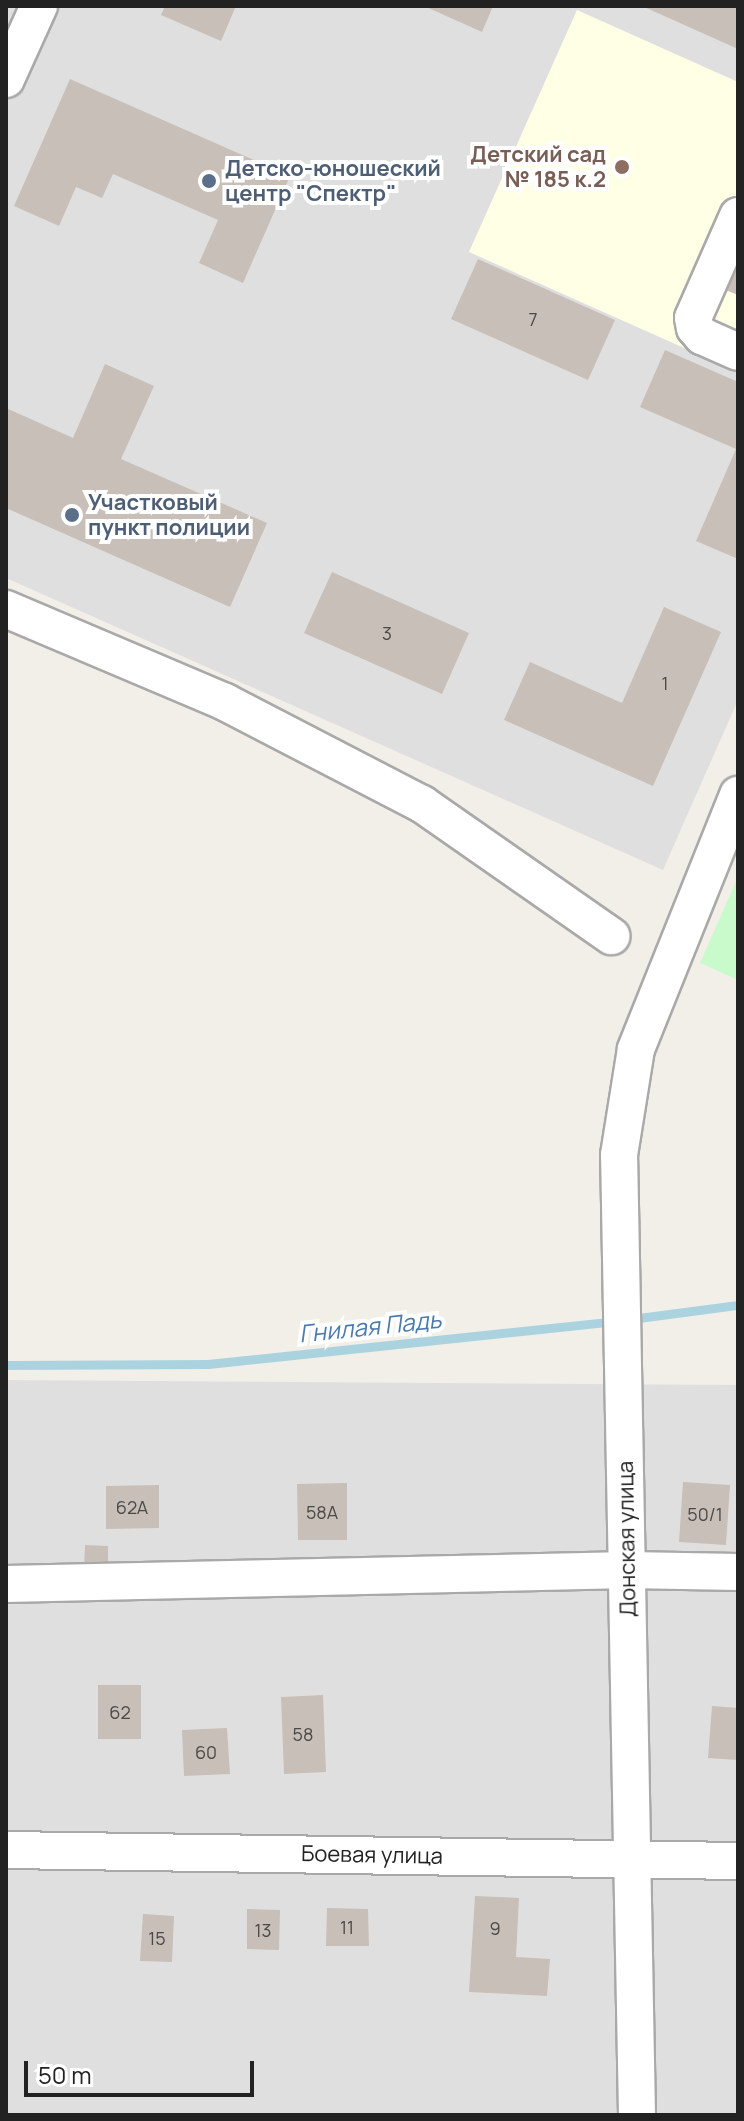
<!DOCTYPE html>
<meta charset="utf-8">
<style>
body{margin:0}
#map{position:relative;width:744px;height:2121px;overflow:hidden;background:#f2efe9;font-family:Manrope,sans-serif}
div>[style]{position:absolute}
.residential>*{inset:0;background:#e0dfdf}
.education>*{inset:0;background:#ffffe5}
.park>*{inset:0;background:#c8facc}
.stream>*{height:9px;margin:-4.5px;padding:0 4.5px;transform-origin:4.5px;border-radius:4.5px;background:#aad3df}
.building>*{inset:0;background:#c7bfb8}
.roads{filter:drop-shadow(2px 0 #a9a9a9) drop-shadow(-2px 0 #a9a9a9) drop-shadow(0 2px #a9a9a9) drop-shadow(0 -2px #a9a9a9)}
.minor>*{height:36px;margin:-18px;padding:0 18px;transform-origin:18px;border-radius:18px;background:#fff}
.dots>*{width:22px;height:22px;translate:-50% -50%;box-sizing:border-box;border:4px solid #fff;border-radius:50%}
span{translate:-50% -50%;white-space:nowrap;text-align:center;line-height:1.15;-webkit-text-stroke:8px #fff;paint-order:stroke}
.number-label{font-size:18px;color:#4b4948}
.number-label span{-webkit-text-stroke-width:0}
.education-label{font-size:22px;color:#785e54;font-weight:700}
.right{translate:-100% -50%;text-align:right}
.service-label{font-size:22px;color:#4e5e75;font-weight:700}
.left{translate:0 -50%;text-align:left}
.street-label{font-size:22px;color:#222}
.water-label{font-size:24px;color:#4a7aab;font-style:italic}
.frame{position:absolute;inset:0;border:8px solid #222;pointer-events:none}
.scale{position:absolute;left:24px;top:2061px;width:230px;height:36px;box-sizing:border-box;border:4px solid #222;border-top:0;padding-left:10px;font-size:24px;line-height:28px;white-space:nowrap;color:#222;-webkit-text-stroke:6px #fff;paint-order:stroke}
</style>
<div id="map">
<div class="residential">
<div style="clip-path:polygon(6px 6px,738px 6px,738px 700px,663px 870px,6px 578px)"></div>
<div style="clip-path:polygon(6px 1380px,738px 1385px,738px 2115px,6px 2115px)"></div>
</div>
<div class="education">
<div style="clip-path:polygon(577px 10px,738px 82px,738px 372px,469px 252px)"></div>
</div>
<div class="park">
<div style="clip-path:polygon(738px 877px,738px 980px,700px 963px)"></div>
</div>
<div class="stream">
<div style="left:631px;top:1319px;width:108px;rotate:-7.5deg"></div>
<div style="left:6px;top:1365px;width:202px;rotate:-0.3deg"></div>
<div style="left:208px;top:1364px;width:410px;rotate:-6deg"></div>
</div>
<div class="building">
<div style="clip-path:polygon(165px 6px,236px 6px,221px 41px,161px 15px)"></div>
<div style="clip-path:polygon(424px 6px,493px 6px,482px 32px)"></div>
<div style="clip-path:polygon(642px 6px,738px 6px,738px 49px)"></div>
<div style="clip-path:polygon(70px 79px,290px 176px,243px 283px,199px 263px,218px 220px,113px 174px,102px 198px,76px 187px,59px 226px,14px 206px)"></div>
<div style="clip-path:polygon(738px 256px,738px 295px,723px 289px)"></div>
<div style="clip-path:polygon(478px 259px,615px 320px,588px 380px,451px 319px)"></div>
<div style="clip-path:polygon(665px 350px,738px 382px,738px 559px,696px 541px,736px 449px,640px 407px)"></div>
<div style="clip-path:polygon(105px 364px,154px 386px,121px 459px,267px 523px,230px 607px,6px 508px,6px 408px,73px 438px)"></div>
<div style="clip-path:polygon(332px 572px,469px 633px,442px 694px,304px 633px)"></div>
<div style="clip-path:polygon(664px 607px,721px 632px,653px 786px,504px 720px,530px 662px,622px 703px)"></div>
<div style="clip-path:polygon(683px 1482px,730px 1485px,726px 1545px,679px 1542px)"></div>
<div style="clip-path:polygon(347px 1483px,347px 1540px,298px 1540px,297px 1484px)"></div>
<div style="clip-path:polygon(159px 1485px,159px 1528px,106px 1529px,106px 1486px)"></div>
<div style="clip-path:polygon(85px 1545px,108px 1546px,108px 1570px,84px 1570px)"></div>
<div style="clip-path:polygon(98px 1685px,141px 1685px,141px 1739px,98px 1739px)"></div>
<div style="clip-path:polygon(323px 1695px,326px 1772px,284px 1774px,281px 1697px)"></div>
<div style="clip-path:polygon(712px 1706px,738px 1708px,738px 1760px,708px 1758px)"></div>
<div style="clip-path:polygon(227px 1728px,230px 1774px,184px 1776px,182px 1730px)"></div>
<div style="clip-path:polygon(475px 1896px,519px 1898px,516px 1957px,550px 1959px,547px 1996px,469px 1992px)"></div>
<div style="clip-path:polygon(327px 1908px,368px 1909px,369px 1946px,326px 1946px)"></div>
<div style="clip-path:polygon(247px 1909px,280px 1910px,279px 1950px,247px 1949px)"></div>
<div style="clip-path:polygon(143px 1914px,174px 1916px,172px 1962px,140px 1961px)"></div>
</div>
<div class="roads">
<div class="minor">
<div style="left:6px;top:79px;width:80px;rotate:-65.7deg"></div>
<div style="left:738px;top:216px;width:111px;rotate:113.8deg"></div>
<div style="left:693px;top:318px;width:10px;rotate:79deg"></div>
<div style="left:695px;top:328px;width:11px;rotate:49deg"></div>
<div style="left:702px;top:336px;width:39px;rotate:24deg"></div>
<div style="left:6px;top:609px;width:238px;rotate:23deg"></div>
<div style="left:225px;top:702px;width:222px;rotate:27.4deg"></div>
<div style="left:422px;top:804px;width:231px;rotate:34.9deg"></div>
<div style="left:6px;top:1584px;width:622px;rotate:-1.29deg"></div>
<div style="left:628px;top:1570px;width:110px;rotate:1deg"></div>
<div style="left:6px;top:1850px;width:732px;rotate:0.86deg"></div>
<div style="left:637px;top:2115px;width:960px;rotate:-91.07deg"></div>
<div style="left:619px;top:1155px;width:107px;rotate:-80.9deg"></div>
<div style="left:636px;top:1049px;width:274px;rotate:-68.1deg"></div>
</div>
</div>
<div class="dots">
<div style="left:622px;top:167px;background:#8d6e63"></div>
<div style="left:209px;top:181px;background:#5c6f8a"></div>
<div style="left:72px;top:515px;background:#5c6f8a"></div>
</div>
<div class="number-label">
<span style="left:533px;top:319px">7</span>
<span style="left:387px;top:633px">3</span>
<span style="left:665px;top:683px">1</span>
<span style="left:132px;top:1507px">62А</span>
<span style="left:322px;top:1512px">58А</span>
<span style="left:705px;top:1514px">50/1</span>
<span style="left:120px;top:1712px">62</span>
<span style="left:303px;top:1734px">58</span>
<span style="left:206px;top:1752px">60</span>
<span style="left:347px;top:1927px">11</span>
<span style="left:495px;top:1928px">9</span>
<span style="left:263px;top:1930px">13</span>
<span style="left:157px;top:1938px">15</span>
</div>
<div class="education-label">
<span class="right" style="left:606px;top:167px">Детский сад<br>№ 185 к.2</span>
</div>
<div class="service-label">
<span class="left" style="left:225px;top:181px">Детско-юношеский<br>центр "Спектр"</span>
<span class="left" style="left:88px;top:515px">Участковый<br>пункт полиции</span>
</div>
<div class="street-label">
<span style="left:627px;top:1539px;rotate:-91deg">Донская улица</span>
<span style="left:372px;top:1855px;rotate:1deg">Боевая улица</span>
</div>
<div class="water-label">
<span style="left:370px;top:1326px;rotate:-6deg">Гнилая Падь</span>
</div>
<div class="frame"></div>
<div class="scale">50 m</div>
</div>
